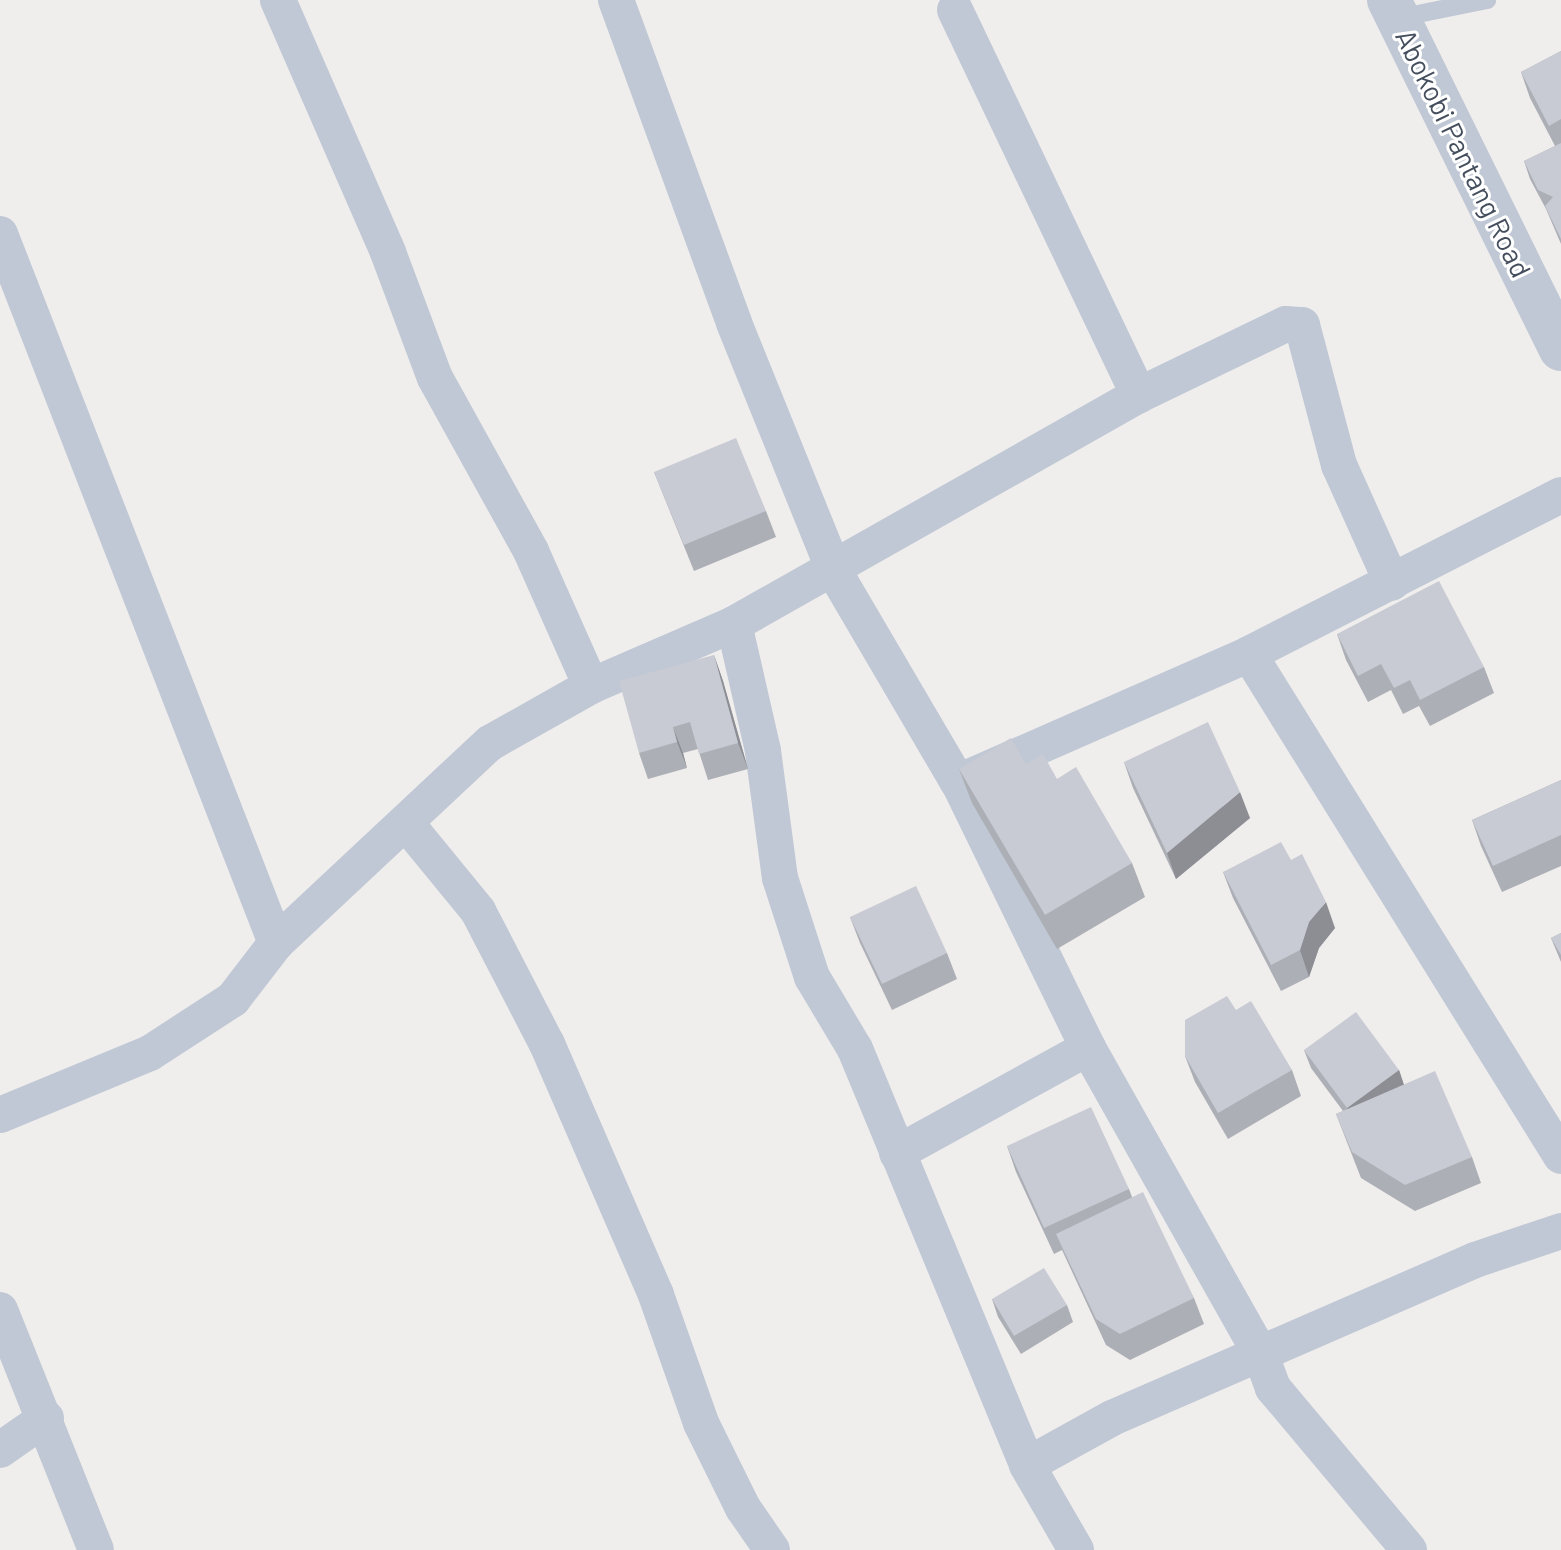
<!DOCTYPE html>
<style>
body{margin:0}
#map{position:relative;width:1561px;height:1550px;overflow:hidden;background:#f0eded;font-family:Barlow,sans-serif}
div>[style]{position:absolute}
.service>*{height:18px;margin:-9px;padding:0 9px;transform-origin:9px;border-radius:9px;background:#bfc8d4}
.minor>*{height:36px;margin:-18px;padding:0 18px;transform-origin:18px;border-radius:18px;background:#bfc8d4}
.tertiary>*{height:44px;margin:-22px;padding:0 22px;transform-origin:22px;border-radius:22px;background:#bfc8d4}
.wall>*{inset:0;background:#acafb5}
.shaded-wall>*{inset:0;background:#8c8e94}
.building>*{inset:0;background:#c8cbd3}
span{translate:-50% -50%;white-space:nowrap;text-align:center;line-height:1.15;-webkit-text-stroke:6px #fff;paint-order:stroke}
.street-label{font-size:28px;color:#444e5c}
</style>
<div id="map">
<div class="service">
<div style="left:1398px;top:18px;width:91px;rotate:-11.4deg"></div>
</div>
<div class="minor">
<div style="left:616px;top:0;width:344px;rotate:69.9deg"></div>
<div style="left:734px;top:323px;width:267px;rotate:68deg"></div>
<div style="left:834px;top:571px;width:245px;rotate:59.6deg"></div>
<div style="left:955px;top:10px;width:427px;rotate:64.5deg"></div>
<div style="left:0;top:234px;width:761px;rotate:68.73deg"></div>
<div style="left:734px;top:624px;width:130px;rotate:77.1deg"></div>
<div style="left:763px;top:751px;width:128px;rotate:82.4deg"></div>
<div style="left:780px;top:878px;width:104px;rotate:72.1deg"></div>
<div style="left:812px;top:977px;width:84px;rotate:59.2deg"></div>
<div style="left:855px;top:1049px;width:450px;rotate:67.5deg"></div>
<div style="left:1027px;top:1465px;width:98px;rotate:60deg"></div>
<div style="left:1249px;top:654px;width:591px;rotate:58.14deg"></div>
<div style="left:591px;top:686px;width:156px;rotate:-23.4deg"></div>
<div style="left:734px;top:624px;width:465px;rotate:-29.5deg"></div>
<div style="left:1139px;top:395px;width:163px;rotate:-25.8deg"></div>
<div style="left:1286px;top:324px;width:16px;rotate:4deg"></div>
<div style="left:1302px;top:325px;width:145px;rotate:75.2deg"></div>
<div style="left:1339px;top:465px;width:129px;rotate:65.8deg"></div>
<div style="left:406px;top:823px;width:114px;rotate:50.7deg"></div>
<div style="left:478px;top:911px;width:150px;rotate:62.6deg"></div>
<div style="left:547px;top:1044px;width:274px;rotate:66.5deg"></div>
<div style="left:656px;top:1295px;width:136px;rotate:70.6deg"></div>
<div style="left:701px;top:1423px;width:95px;rotate:63.7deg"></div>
<div style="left:743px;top:1508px;width:51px;rotate:55.4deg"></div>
<div style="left:0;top:1115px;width:162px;rotate:-22.5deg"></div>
<div style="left:150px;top:1053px;width:99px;rotate:-33deg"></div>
<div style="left:233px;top:999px;width:71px;rotate:-52.5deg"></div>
<div style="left:276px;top:943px;width:293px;rotate:-43.1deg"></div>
<div style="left:490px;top:743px;width:116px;rotate:-29.4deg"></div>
<div style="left:591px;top:686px;width:148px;rotate:-114deg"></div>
<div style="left:531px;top:551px;width:198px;rotate:-119deg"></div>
<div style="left:435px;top:378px;width:134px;rotate:-110.5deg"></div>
<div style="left:388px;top:252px;width:275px;rotate:-113.6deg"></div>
<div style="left:897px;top:1153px;width:218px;rotate:-28.8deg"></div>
<div style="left:0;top:1310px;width:258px;rotate:68.2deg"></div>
<div style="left:0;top:1450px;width:56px;rotate:-34.8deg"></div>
<div style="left:1027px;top:1465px;width:97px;rotate:-28.9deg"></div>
<div style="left:1112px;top:1418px;width:396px;rotate:-23.5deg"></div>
<div style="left:1475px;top:1260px;width:91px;rotate:-18.6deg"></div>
<div style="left:1409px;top:1550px;width:212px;rotate:-130deg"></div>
<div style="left:1273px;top:1388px;width:35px;rotate:-110deg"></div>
<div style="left:1261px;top:1355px;width:352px;rotate:-119.4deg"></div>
<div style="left:1088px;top:1048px;width:296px;rotate:-116deg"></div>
<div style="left:958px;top:782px;width:318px;rotate:-23.7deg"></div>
<div style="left:1249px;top:654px;width:350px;rotate:-27deg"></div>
</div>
<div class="tertiary">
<div style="left:1389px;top:0;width:389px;rotate:63.8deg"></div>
</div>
<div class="wall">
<div style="clip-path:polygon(1561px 51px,1561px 244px,1546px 209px,1530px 179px,1524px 161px,1555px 146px,1530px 98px,1521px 72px)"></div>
<div style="clip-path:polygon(654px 472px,766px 511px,776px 537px,694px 571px)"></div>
<div style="clip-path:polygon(1337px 634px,1484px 667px,1494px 693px,1430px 726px,1419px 706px,1403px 714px,1391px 690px,1368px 702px,1346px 660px)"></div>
<div style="clip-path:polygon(714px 655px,723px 681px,748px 769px,708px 780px,698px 749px,683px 753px,687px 768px,648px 779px,639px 753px)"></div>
<div style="clip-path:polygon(1124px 762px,1250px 818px,1176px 879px,1133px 788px)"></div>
<div style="clip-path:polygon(1026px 764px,1057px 779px,1132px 863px,1145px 897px,1057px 949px,972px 803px,959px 769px)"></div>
<div style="clip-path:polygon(1561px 780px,1561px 866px,1502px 892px,1481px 846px,1472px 820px)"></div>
<div style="clip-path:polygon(1291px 860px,1335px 928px,1319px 948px,1309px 977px,1281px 991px,1233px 898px,1223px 872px)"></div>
<div style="clip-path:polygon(850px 917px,947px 953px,957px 979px,892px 1010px,860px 943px)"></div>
<div style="clip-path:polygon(1561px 933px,1561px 962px,1551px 938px)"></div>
<div style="clip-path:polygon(1236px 1010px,1292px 1070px,1301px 1096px,1228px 1139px,1195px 1082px,1185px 1056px)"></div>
<div style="clip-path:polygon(1304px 1050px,1399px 1070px,1404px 1085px,1472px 1157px,1481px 1183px,1415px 1211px,1361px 1178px,1336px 1114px,1343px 1111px,1311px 1068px)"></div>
<div style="clip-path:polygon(1007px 1146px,1129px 1189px,1132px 1197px,1194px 1298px,1204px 1324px,1130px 1360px,1106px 1345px,1062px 1250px,1054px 1254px,1016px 1172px)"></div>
<div style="clip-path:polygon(992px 1299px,1067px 1305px,1073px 1322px,1021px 1354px,998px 1317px)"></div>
</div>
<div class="shaded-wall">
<div style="clip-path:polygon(714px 655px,723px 681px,748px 769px,738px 743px)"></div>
<div style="clip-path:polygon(673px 727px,683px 753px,687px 768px,677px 742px)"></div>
<div style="clip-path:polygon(1240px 792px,1250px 818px,1176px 879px,1167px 853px)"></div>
<div style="clip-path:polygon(1326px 902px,1335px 928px,1319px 948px,1309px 977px,1300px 950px,1309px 922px)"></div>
<div style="clip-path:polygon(1399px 1070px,1405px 1088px,1353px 1126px,1347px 1108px)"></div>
</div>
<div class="building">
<div style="clip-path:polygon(1561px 51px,1561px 119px,1549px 126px,1521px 72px)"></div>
<div style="clip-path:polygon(1561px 143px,1561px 239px,1545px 206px,1553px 197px,1538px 190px,1524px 161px)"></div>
<div style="clip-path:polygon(736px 438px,766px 511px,684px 545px,654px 472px)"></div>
<div style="clip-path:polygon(1439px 581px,1484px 667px,1420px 700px,1410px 680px,1394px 688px,1381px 664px,1358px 676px,1337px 634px)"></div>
<div style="clip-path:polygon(714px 655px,738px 743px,699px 754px,690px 722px,673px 727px,677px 742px,639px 753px,619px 681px)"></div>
<div style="clip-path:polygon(1208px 722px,1240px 792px,1167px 853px,1124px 762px)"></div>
<div style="clip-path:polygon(1011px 738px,1026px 764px,1043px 754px,1057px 779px,1076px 767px,1132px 863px,1045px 915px,959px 769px)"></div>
<div style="clip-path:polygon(1561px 780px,1561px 835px,1493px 866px,1472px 820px)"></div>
<div style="clip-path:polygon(1281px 842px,1291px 860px,1302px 854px,1326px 902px,1309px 922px,1300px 950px,1271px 965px,1223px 872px)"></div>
<div style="clip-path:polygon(916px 886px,947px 953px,882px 984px,850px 917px)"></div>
<div style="clip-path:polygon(1561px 933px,1561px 955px,1551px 938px)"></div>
<div style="clip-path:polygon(1227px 996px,1236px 1010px,1251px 1001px,1292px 1070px,1218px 1113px,1185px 1056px,1185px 1020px)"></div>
<div style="clip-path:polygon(1356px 1012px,1399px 1070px,1347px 1108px,1304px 1050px)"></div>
<div style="clip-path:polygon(1435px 1071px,1472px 1157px,1405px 1185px,1352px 1152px,1336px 1114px)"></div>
<div style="clip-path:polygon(1091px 1107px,1129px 1189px,1044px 1228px,1007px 1146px)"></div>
<div style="clip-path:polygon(1143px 1192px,1194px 1298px,1120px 1334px,1096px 1319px,1056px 1234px)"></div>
<div style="clip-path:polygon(1044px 1268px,1067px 1305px,1014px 1336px,992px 1299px)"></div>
</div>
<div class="street-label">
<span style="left:1464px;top:153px;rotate:64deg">Abokobi Pantang Road</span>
</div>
</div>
